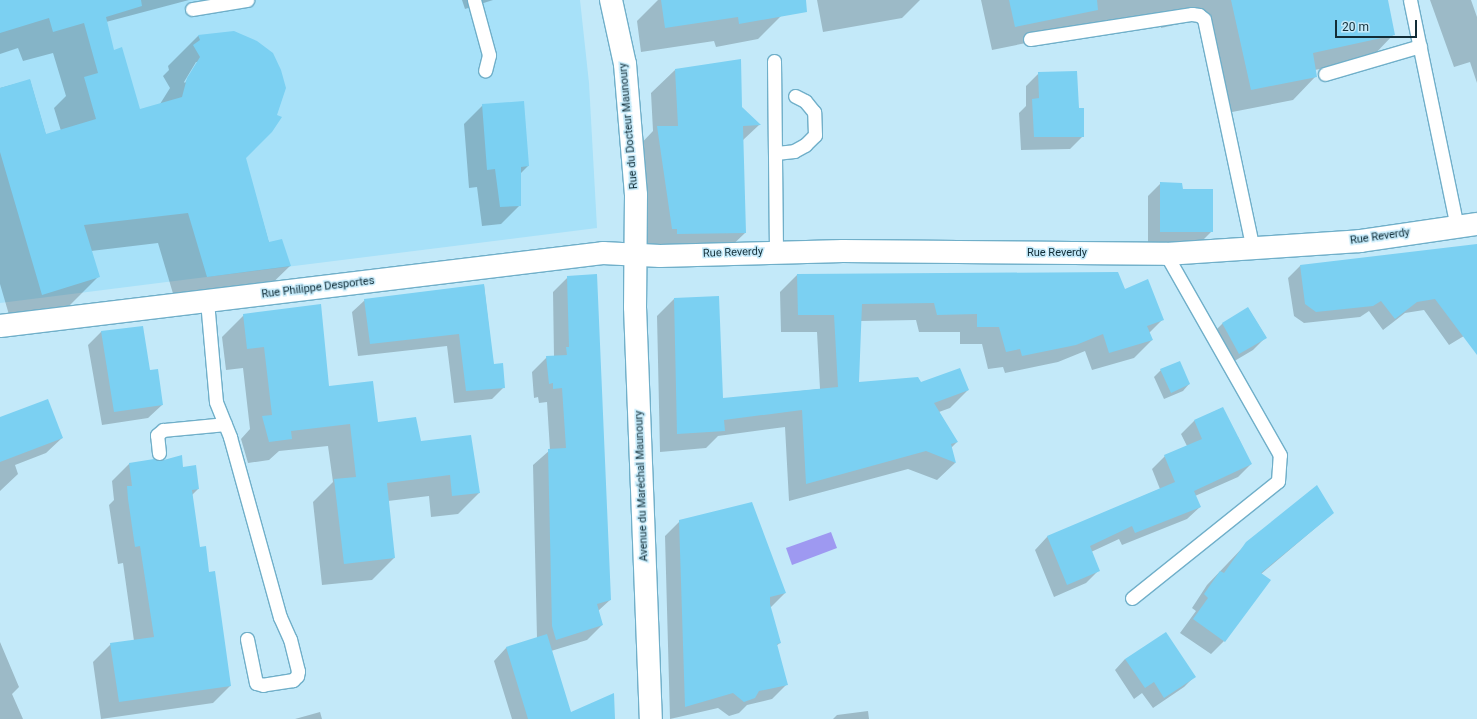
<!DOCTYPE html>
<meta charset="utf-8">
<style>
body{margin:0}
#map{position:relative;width:1477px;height:719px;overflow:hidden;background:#c3e9f9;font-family:Roboto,sans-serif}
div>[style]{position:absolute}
.built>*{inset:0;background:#a7e1f9}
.water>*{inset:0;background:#9e99f1}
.shadow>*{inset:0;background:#0003}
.building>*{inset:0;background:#7bd0f2}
.roads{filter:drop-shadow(1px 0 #70afc9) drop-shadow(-1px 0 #70afc9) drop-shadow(0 1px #70afc9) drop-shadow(0 -1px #70afc9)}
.lane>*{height:13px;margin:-6.5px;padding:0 6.5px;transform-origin:6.5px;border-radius:6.5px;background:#fff}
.street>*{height:22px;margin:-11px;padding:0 11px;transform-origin:11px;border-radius:11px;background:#fff}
.secondary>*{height:22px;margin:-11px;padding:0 11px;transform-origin:11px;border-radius:11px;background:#fff}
span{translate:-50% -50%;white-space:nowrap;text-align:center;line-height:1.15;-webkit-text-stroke:3px #c3e9f9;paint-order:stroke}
.street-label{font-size:11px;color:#122d37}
.scale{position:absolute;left:1335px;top:20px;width:82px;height:18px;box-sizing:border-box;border:2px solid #122d37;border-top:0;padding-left:5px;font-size:12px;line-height:14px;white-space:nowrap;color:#122d37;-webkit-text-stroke:3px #c3e9f9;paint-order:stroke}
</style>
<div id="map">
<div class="built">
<div style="clip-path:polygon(0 0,580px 0,589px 83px,597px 228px,0 303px)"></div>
</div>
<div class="water">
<div style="clip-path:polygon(831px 532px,837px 548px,792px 565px,786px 548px)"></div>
</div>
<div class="shadow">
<div style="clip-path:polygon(evenodd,0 0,189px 0,106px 22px,113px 51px,140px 111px,160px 104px,170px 88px,163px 76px,169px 70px,168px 66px,198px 36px,234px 32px,245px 158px,269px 243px,290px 266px,259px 296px,177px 307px,158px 243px,91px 251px,99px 276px,68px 307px,12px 325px,0 284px,0 88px,30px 80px,46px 135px,61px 131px,54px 108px,66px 96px,53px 53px,23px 61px,18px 48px,0 54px,0 0,196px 62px,198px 62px,185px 83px,184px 82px,196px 62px)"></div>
<div style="clip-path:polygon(462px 0,493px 0,465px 9px)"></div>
<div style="clip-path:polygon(658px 0,780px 0,782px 15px,758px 39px,716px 47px,714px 41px,641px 52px,637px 21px)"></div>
<div style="clip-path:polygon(817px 0,920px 0,902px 18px,823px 32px)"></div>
<div style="clip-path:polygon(981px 0,1387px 0,1394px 34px,1371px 58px,1315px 70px,1316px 76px,1293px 100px,1227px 113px,1206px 18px,1161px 28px,1159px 16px,992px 50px)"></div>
<div style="clip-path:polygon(1430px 0,1471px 0,1477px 17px,1477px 83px,1470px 62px,1454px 67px)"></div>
<div style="clip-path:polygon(675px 70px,741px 107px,759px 125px,742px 141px,745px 233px,721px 256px,648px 252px,634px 151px,653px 131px,651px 93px)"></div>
<div style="clip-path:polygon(1039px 73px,1078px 109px,1083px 136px,1070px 149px,1021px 150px,1019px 113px,1026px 106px,1026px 86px)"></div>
<div style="clip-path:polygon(483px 105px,528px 166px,520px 174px,520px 205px,501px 224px,482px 226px,477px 187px,469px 188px,464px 124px)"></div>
<div style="clip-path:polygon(1161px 183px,1212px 231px,1199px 244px,1148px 245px,1148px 196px)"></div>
<div style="clip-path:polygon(1477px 245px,1477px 328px,1449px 345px,1424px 310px,1405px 313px,1383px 330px,1369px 311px,1360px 317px,1304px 323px,1294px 316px,1288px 278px,1300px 266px)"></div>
<div style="clip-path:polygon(797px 275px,1125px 290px,1163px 319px,1149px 333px,1152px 340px,1134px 358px,1092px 370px,1085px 351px,1058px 362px,1005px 373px,1003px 367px,988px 369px,982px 344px,960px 344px,960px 332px,919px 332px,916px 320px,860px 321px,858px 383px,921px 383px,968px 390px,950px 408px,939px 412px,957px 442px,951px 448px,955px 463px,937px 480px,908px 469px,789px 501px,785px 427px,718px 436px,706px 448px,660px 452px,657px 316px,674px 299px,722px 399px,820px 389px,817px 332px,781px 332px,780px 292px)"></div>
<div style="clip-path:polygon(568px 277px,610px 600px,598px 611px,602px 625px,587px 640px,551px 651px,570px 713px,614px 719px,512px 719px,494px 661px,506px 648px,537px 638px,533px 465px,550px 450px,547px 402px,539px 403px,538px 397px,534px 398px,532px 372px,547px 357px,554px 357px,553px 292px)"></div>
<div style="clip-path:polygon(484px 285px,493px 365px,504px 387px,492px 399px,454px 403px,447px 346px,358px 356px,352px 312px,365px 300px)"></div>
<div style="clip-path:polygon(1248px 308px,1266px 337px,1253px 350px,1226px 366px,1209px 337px,1222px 324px)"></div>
<div style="clip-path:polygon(244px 315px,328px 387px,377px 423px,420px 442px,479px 493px,458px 514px,431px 517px,429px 496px,388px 501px,394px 558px,372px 580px,322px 585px,313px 502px,333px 482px,328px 446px,279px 451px,269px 460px,248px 463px,241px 439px,250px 429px,243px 368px,226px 370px,222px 337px)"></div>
<div style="clip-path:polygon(142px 327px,149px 371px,162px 405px,148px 418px,102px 425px,88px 345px,101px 332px)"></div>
<div style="clip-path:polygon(1161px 370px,1189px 384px,1183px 391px,1164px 399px,1154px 377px)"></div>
<div style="clip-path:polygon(1222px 408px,1235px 438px,1238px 437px,1251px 464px,1238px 477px,1195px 496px,1200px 507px,1187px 519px,1122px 545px,1119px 539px,1091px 552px,1099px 570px,1086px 583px,1054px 597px,1035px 550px,1047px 537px,1160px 489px,1152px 469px,1165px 456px,1187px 446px,1181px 434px,1194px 421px)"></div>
<div style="clip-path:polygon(0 418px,62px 438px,46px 453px,15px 465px,18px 474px,0 491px)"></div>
<div style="clip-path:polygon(129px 464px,182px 468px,198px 489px,192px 495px,199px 548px,209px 573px,230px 686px,213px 703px,101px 719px,93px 662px,111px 644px,134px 641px,123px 563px,118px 564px,109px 505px,114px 500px,112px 481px)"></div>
<div style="clip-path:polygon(1333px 513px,1261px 574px,1270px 580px,1224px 641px,1211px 654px,1180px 633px,1196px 611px,1192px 608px,1207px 585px,1247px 543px)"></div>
<div style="clip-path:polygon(680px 521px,785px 593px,770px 608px,780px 643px,776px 646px,787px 684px,772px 699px,747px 705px,739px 713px,729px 716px,718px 708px,670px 719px,665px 536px)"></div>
<div style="clip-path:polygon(0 642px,19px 687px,12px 694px,23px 719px,0 719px)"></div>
<div style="clip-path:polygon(1125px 659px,1195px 676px,1184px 687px,1153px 708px,1142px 693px,1134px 699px,1115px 670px)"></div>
<div style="clip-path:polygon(868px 711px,869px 719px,833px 719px,837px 715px)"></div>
<div style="clip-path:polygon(320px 712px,322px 719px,295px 719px)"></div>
</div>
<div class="building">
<div style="clip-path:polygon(0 0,141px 0,142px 6px,106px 17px,114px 50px,122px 47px,140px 109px,182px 97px,187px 78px,200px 57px,193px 45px,200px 40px,198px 35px,234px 31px,257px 41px,273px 53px,281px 70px,286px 88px,277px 115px,282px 117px,272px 132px,246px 158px,269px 242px,282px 239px,291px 266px,207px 277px,188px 213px,84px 225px,100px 277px,42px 295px,0 152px,0 88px,30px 79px,46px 134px,96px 119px,84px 77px,98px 73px,84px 23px,53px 32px,49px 18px,0 33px)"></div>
<div style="clip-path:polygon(661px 0,806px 0,807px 12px,739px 24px,738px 17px,665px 28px)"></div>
<div style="clip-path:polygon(1009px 0,1097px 0,1098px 10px,1015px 27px)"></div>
<div style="clip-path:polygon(1231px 0,1388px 0,1395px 35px,1313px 53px,1317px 77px,1251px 90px)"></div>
<div style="clip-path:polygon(741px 59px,742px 107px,761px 125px,743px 126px,746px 233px,677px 234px,677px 229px,672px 229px,657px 126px,678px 126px,675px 69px)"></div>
<div style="clip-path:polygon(1077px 71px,1079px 108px,1084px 108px,1084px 137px,1034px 137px,1032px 99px,1039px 98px,1038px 72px)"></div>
<div style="clip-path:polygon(524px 101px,529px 166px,521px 167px,521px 206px,500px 207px,495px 169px,487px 170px,482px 104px)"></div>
<div style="clip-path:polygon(1160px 182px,1182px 183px,1183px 189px,1213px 189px,1213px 232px,1160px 232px)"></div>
<div style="clip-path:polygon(1477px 244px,1477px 355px,1435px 299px,1417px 302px,1395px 319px,1381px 301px,1373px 306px,1316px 312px,1305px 304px,1300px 265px)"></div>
<div style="clip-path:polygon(1118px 272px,1125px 289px,1148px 279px,1164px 320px,1147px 326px,1153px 340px,1109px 353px,1103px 334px,1076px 345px,1022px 356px,1020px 349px,1006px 352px,999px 327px,977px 327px,977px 314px,937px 315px,934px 303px,862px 304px,859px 382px,918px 377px,921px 382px,960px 368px,969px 390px,934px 403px,958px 442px,951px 444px,956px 463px,926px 451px,806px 484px,802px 410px,724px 420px,725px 431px,677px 434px,674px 298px,719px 296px,723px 398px,838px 387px,834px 315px,798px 315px,797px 274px)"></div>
<div style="clip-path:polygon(597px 274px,611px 600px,597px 604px,603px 625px,556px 640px,552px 626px,548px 449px,566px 448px,562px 388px,553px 389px,553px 383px,549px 384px,546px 356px,567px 355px,566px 347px,569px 347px,567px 276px)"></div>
<div style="clip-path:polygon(484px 284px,494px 364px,503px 363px,505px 388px,466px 391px,459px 334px,370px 344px,364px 299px)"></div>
<div style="clip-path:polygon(321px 304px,329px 386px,373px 381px,378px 422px,416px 417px,421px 441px,471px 435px,480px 493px,452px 496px,450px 475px,387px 483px,395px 558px,344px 564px,334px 479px,356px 477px,350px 424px,291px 431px,292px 439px,269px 442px,262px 416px,272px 415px,264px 347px,247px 349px,243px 314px)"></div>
<div style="clip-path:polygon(1248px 307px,1267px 338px,1239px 354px,1222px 323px)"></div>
<div style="clip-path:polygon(143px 326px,150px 370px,158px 369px,163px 405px,114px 412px,101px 331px)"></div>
<div style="clip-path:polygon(1180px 361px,1190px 384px,1171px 393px,1160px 369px)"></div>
<div style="clip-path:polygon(48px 399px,63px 438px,0 462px,0 417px)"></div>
<div style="clip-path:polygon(1223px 407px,1252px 464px,1194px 491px,1201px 507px,1135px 533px,1132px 526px,1090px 546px,1100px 571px,1067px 585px,1047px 536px,1175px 482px,1164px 455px,1202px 439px,1194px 420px)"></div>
<div style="clip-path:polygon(182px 455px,183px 467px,196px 465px,199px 489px,192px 490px,200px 547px,206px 546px,209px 572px,215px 571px,231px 686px,119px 702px,110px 643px,154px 637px,140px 546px,135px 547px,128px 499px,127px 486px,132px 486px,129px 463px,154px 459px,160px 461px)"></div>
<div style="clip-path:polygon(1317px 485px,1334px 513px,1261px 573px,1271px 580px,1225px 642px,1193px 619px,1208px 598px,1204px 594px,1220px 571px,1224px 573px,1246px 542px)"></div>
<div style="clip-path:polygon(752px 502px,786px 593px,770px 597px,770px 604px,781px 643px,777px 644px,788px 685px,759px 691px,755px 698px,744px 702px,733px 693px,685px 707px,679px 520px)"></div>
<div style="clip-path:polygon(1166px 632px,1196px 677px,1164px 698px,1154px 682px,1145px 688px,1125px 659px)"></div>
<div style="clip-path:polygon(547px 634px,571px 712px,614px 693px,615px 719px,528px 719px,506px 647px)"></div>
</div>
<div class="roads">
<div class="lane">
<div style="left:474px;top:0;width:57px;rotate:74.7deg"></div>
<div style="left:489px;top:55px;width:16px;rotate:104deg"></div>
<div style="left:1410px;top:0;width:231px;rotate:78.3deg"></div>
<div style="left:192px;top:9px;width:56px;rotate:-9.3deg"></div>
<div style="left:1030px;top:39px;width:164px;rotate:-8.8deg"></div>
<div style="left:1192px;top:14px;width:7px;rotate:8deg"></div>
<div style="left:1199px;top:15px;width:6px;rotate:39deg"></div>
<div style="left:1204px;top:19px;width:235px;rotate:78deg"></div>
<div style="left:774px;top:61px;width:191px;rotate:89.4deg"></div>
<div style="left:1325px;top:74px;width:99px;rotate:-16.4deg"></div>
<div style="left:776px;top:153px;width:18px;rotate:-6deg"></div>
<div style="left:794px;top:151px;width:13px;rotate:-29deg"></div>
<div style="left:805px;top:145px;width:14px;rotate:-45deg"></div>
<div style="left:815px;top:135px;width:23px;rotate:-92deg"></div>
<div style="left:814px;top:112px;width:14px;rotate:-129deg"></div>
<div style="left:805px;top:101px;width:11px;rotate:-153deg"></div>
<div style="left:207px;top:301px;width:101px;rotate:84.9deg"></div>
<div style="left:216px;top:402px;width:38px;rotate:68deg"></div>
<div style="left:230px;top:437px;width:187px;rotate:74.5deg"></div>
<div style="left:280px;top:617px;width:24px;rotate:66deg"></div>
<div style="left:290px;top:639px;width:33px;rotate:76deg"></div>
<div style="left:298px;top:671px;width:5px;rotate:101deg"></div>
<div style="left:297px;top:676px;width:6px;rotate:135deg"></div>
<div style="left:293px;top:680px;width:30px;rotate:171deg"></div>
<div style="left:263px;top:685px;width:7px;rotate:-164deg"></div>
<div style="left:256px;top:683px;width:45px;rotate:-101.6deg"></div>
<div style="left:159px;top:453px;width:18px;rotate:-96deg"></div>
<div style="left:157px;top:435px;width:8px;rotate:-40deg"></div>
<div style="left:163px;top:430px;width:62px;rotate:-5.5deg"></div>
<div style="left:1132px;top:598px;width:187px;rotate:-38.7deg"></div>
<div style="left:1278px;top:481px;width:26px;rotate:-86deg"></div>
<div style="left:1280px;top:455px;width:231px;rotate:-119.6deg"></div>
</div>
<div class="street">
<div style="left:0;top:326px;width:607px;rotate:-6.9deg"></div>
<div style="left:603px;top:253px;width:57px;rotate:3deg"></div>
<div style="left:660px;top:256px;width:183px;rotate:-1.6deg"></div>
<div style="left:843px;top:251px;width:323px;rotate:0.5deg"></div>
<div style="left:1166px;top:254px;width:194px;rotate:-3.8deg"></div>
<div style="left:1360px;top:241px;width:118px;rotate:-8.3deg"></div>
</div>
<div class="secondary">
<div style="left:611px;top:0;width:66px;rotate:77.7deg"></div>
<div style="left:625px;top:64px;width:131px;rotate:85.2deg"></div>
<div style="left:636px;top:195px;width:112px;rotate:90.5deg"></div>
<div style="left:635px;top:307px;width:412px;rotate:87.8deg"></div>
</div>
</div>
<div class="street-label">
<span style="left:629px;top:126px;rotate:-95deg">Rue du Docteur Maunoury</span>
<span style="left:1380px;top:237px;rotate:-8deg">Rue Reverdy</span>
<span style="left:733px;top:253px;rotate:-2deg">Rue Reverdy</span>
<span style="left:1057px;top:253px">Rue Reverdy</span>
<span style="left:318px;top:288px;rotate:-7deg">Rue Philippe Desportes</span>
<span style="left:642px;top:486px;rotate:-92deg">Avenue du Maréchal Maunoury</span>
</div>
<div class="scale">20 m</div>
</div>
